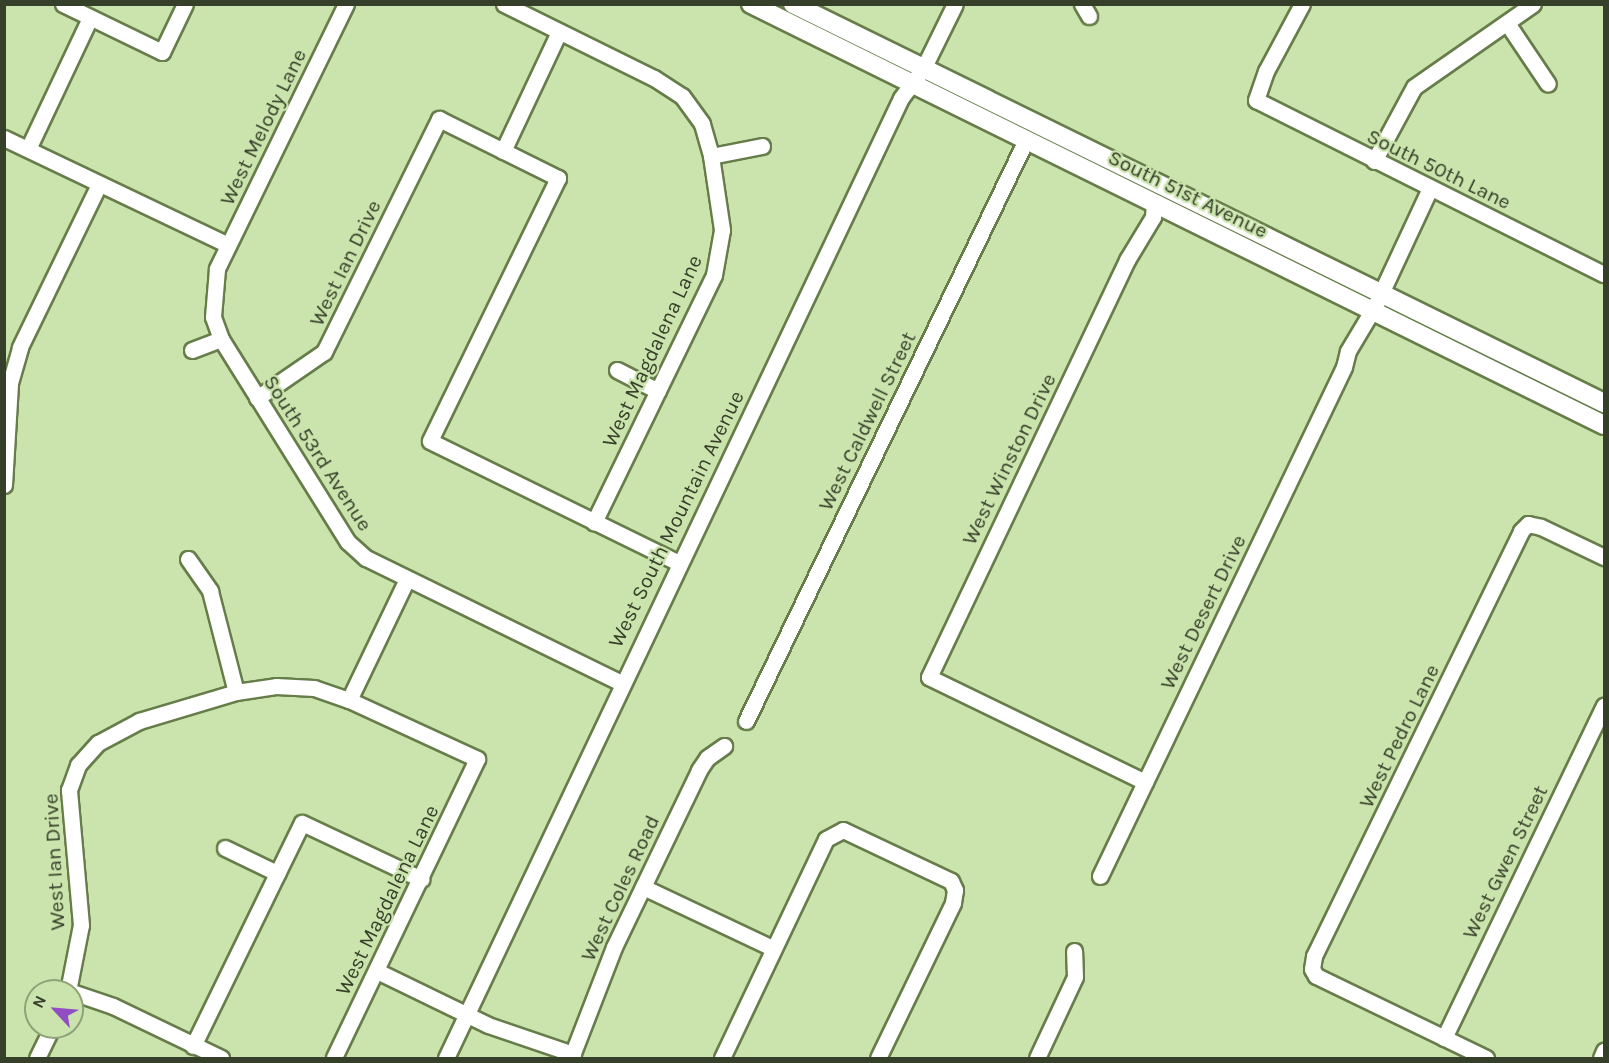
<!DOCTYPE html>
<style>
body{margin:0}
#map{position:relative;width:1609px;height:1063px;overflow:hidden;background:#cbe4ad;font-family:Karla,sans-serif}
div>[style]{position:absolute}
.roads{filter:drop-shadow(2px 0 #667d4a) drop-shadow(-2px 0 #667d4a) drop-shadow(0 2px #667d4a) drop-shadow(0 -2px #667d4a)}
.minor>*{height:15px;margin:-7.5px;padding:0 7.5px;transform-origin:7.5px;border-radius:7.5px;background:#fff}
.major>*{height:18px;margin:-9px;padding:0 9px;transform-origin:9px;border-radius:9px;background:#fff}
span{translate:-50% -50%;white-space:nowrap;text-align:center;line-height:1.15;-webkit-text-stroke:4.5px #cbe4ad;paint-order:stroke}
.street-label{font-size:21px;color:#353f29}
.frame{position:absolute;inset:0;border:6px solid #353f29;pointer-events:none}
.north{position:absolute;left:24px;top:979px;width:60px;height:60px;box-sizing:border-box;background:#cbe4ad;border:2px solid #8fa278;border-radius:50%;rotate:296deg;font-size:16px;font-weight:700;line-height:24px;text-align:center;color:#353f29}
.north::after{content:'';display:block;margin:auto;width:21px;height:27px;background:#914ec2;clip-path:polygon(50% 0,100% 100%,50% 72%,0 100%)}
</style>
<div id="map">
<div class="roads">
<div class="minor">
<div style="left:63px;top:4px;width:110px;rotate:25.9deg"></div>
<div style="left:162px;top:52px;width:53px;rotate:-64.4deg"></div>
<div style="left:346px;top:4px;width:295px;rotate:116deg"></div>
<div style="left:217px;top:269px;width:48px;rotate:94.8deg"></div>
<div style="left:213px;top:317px;width:23px;rotate:70deg"></div>
<div style="left:221px;top:339px;width:239px;rotate:58deg"></div>
<div style="left:348px;top:542px;width:24px;rotate:42deg"></div>
<div style="left:366px;top:558px;width:286px;rotate:26.1deg"></div>
<div style="left:504px;top:4px;width:167px;rotate:26.3deg"></div>
<div style="left:654px;top:78px;width:33px;rotate:33deg"></div>
<div style="left:682px;top:96px;width:34px;rotate:54deg"></div>
<div style="left:702px;top:124px;width:33px;rotate:74deg"></div>
<div style="left:711px;top:156px;width:75px;rotate:81.5deg"></div>
<div style="left:722px;top:230px;width:46px;rotate:100.1deg"></div>
<div style="left:714px;top:275px;width:275px;rotate:115.9deg"></div>
<div style="left:1082px;top:4px;width:14px;rotate:60deg"></div>
<div style="left:1302px;top:4px;width:76px;rotate:118.2deg"></div>
<div style="left:1266px;top:71px;width:31px;rotate:109deg"></div>
<div style="left:1256px;top:100px;width:389px;rotate:26.6deg"></div>
<div style="left:1507px;top:23px;width:73px;rotate:56.1deg"></div>
<div style="left:4px;top:138px;width:248px;rotate:25.5deg"></div>
<div style="left:28px;top:149px;width:145px;rotate:-64.7deg"></div>
<div style="left:503px;top:151px;width:132px;rotate:-64.8deg"></div>
<div style="left:711px;top:156px;width:52px;rotate:-11.1deg"></div>
<div style="left:1374px;top:161px;width:84px;rotate:-61.6deg"></div>
<div style="left:1414px;top:87px;width:145px;rotate:-34.9deg"></div>
<div style="left:1376px;top:304px;width:128px;rotate:-65deg"></div>
<div style="left:192px;top:350px;width:31px;rotate:-21deg"></div>
<div style="left:617px;top:370px;width:46px;rotate:27.1deg"></div>
<div style="left:257px;top:398px;width:81px;rotate:-34.5deg"></div>
<div style="left:324px;top:352px;width:260px;rotate:-63.7deg"></div>
<div style="left:439px;top:119px;width:133px;rotate:26.4deg"></div>
<div style="left:558px;top:178px;width:292px;rotate:116deg"></div>
<div style="left:430px;top:441px;width:277px;rotate:26.1deg"></div>
<div style="left:4px;top:485px;width:102px;rotate:-86.6deg"></div>
<div style="left:10px;top:383px;width:37px;rotate:-74deg"></div>
<div style="left:20px;top:347px;width:181px;rotate:-64.1deg"></div>
<div style="left:188px;top:559px;width:39px;rotate:55deg"></div>
<div style="left:210px;top:591px;width:104px;rotate:75.6deg"></div>
<div style="left:349px;top:700px;width:134px;rotate:-64.4deg"></div>
<div style="left:746px;top:721px;width:645px;rotate:-64.27deg"></div>
<div style="left:1145px;top:782px;width:240px;rotate:-154.1deg"></div>
<div style="left:929px;top:677px;width:462px;rotate:-64.6deg"></div>
<div style="left:1127px;top:260px;width:50px;rotate:-58.8deg"></div>
<div style="left:1153px;top:217px;width:14px;rotate:-86deg"></div>
<div style="left:225px;top:848px;width:58px;rotate:25.7deg"></div>
<div style="left:1100px;top:876px;width:564px;rotate:-64.39deg"></div>
<div style="left:1344px;top:367px;width:16px;rotate:-76deg"></div>
<div style="left:1348px;top:351px;width:49px;rotate:-59.2deg"></div>
<div style="left:643px;top:887px;width:143px;rotate:25.3deg"></div>
<div style="left:377px;top:971px;width:123px;rotate:25.9deg"></div>
<div style="left:488px;top:1025px;width:90px;rotate:18.8deg"></div>
<div style="left:68px;top:991px;width:67px;rotate:-78.9deg"></div>
<div style="left:81px;top:925px;width:136px;rotate:-95.1deg"></div>
<div style="left:69px;top:790px;width:27px;rotate:-70deg"></div>
<div style="left:78px;top:765px;width:30px;rotate:-48deg"></div>
<div style="left:98px;top:743px;width:47px;rotate:-28.2deg"></div>
<div style="left:139px;top:721px;width:101px;rotate:-16.6deg"></div>
<div style="left:236px;top:692px;width:40px;rotate:-8.5deg"></div>
<div style="left:276px;top:686px;width:38px;rotate:3deg"></div>
<div style="left:314px;top:688px;width:37px;rotate:19deg"></div>
<div style="left:349px;top:700px;width:141px;rotate:24.7deg"></div>
<div style="left:477px;top:759px;width:331px;rotate:115.6deg"></div>
<div style="left:72px;top:992px;width:43px;rotate:18.9deg"></div>
<div style="left:113px;top:1006px;width:120px;rotate:25.7deg"></div>
<div style="left:1444px;top:1038px;width:369px;rotate:-64.3deg"></div>
<div style="left:193px;top:1046px;width:248px;rotate:-64deg"></div>
<div style="left:302px;top:823px;width:132px;rotate:25.2deg"></div>
<div style="left:37px;top:1058px;width:34px;rotate:-64deg"></div>
<div style="left:446px;top:1058px;width:1062px;rotate:-64.64deg"></div>
<div style="left:901px;top:98px;width:36px;rotate:-53deg"></div>
<div style="left:923px;top:69px;width:72px;rotate:-63.8deg"></div>
<div style="left:571px;top:1058px;width:119px;rotate:-68.8deg"></div>
<div style="left:614px;top:947px;width:196px;rotate:-64.3deg"></div>
<div style="left:699px;top:770px;width:14px;rotate:-56deg"></div>
<div style="left:707px;top:758px;width:21px;rotate:-35deg"></div>
<div style="left:722px;top:1058px;width:242px;rotate:-64.6deg"></div>
<div style="left:826px;top:839px;width:19px;rotate:-28deg"></div>
<div style="left:843px;top:830px;width:119px;rotate:25.3deg"></div>
<div style="left:951px;top:881px;width:10px;rotate:66deg"></div>
<div style="left:955px;top:890px;width:13px;rotate:99deg"></div>
<div style="left:953px;top:903px;width:172px;rotate:115.8deg"></div>
<div style="left:1037px;top:1058px;width:89px;rotate:-64.9deg"></div>
<div style="left:1075px;top:977px;width:26px;rotate:-92deg"></div>
<div style="left:1486px;top:1058px;width:189px;rotate:-154.2deg"></div>
<div style="left:1316px;top:976px;width:8px;rotate:-120deg"></div>
<div style="left:1312px;top:969px;width:13px;rotate:-81deg"></div>
<div style="left:1314px;top:956px;width:473px;rotate:-64deg"></div>
<div style="left:1521px;top:531px;width:10px;rotate:-45deg"></div>
<div style="left:1528px;top:524px;width:13px;rotate:13deg"></div>
<div style="left:1541px;top:527px;width:70px;rotate:25.5deg"></div>
<div style="left:1601px;top:1058px;width:8px;rotate:-67deg"></div>
</div>
<div class="major">
<div style="left:751px;top:4px;width:951px;rotate:26.27deg"></div>
<div style="left:793px;top:4px;width:904px;rotate:26.2deg"></div>
</div>
</div>
<div class="street-label">
<span style="left:263px;top:127px;rotate:-64deg">West Melody Lane</span>
<span style="left:1439px;top:169px;rotate:26deg">South 50th Lane</span>
<span style="left:1188px;top:194px;rotate:26deg">South 51st Avenue</span>
<span style="left:345px;top:263px;rotate:-64deg">West Ian Drive</span>
<span style="left:652px;top:351px;rotate:-65deg">West Magdalena Lane</span>
<span style="left:867px;top:421px;rotate:-64deg">West Caldwell Street</span>
<span style="left:318px;top:453px;rotate:57deg">South 53rd Avenue</span>
<span style="left:1009px;top:459px;rotate:-64deg">West Winston Drive</span>
<span style="left:676px;top:519px;rotate:-64deg">West South Mountain Avenue</span>
<span style="left:1203px;top:612px;rotate:-64deg">West Desert Drive</span>
<span style="left:1399px;top:736px;rotate:-64deg">West Pedro Lane</span>
<span style="left:54px;top:862px;rotate:-93deg">West Ian Drive</span>
<span style="left:1505px;top:862px;rotate:-64deg">West Gwen Street</span>
<span style="left:620px;top:888px;rotate:-65deg">West Coles Road</span>
<span style="left:387px;top:900px;rotate:-64deg">West Magdalena Lane</span>
</div>
<div class="frame"></div>
<div class="north">N</div>
</div>
